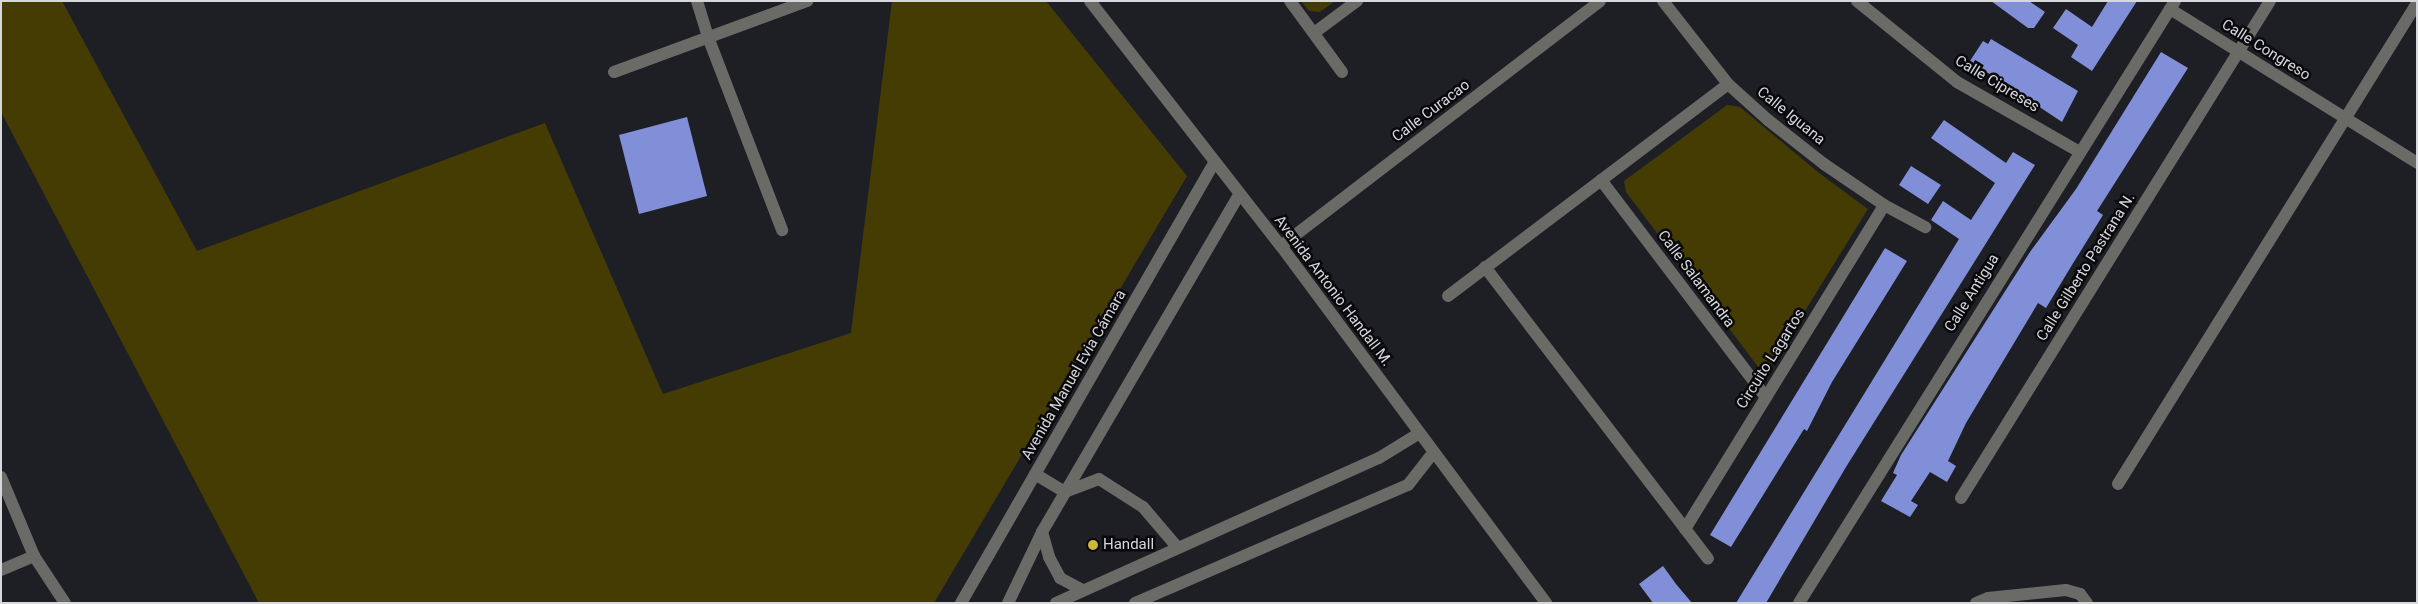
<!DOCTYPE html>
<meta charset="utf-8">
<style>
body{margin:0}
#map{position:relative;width:2418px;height:604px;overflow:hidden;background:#1e1f25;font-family:Roboto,sans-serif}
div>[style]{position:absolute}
.green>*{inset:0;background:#453c04}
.building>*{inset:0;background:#808fd8}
.minor>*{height:12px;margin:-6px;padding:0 6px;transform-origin:6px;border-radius:6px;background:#6a6a67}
.dots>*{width:14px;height:14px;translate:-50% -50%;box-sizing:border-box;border:2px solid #09090c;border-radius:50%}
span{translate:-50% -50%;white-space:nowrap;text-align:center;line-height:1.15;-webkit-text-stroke:5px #09090c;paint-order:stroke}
.street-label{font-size:15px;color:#d7d8dc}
.poi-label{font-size:15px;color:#d7d8dc}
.left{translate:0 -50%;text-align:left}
.frame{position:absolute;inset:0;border:2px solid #d7d8dc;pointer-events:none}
</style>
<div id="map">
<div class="green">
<div style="clip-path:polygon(1px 1px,62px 1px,197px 251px,545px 123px,663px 394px,851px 333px,892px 1px,1046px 1px,1187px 176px,934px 603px,259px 603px,1px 112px)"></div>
<div style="clip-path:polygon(1301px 1px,1335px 1px,1320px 12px,1309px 11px)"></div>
<div style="clip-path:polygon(1727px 105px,1740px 107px,1819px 173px,1868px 209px,1769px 369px,1759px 368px,1626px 192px,1624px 181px)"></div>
</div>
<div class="building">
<div style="clip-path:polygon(1991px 1px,2029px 1px,2045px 12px,2034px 28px,2028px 28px)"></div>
<div style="clip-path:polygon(2108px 1px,2137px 1px,2092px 71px,2071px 57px,2078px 45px,2053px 28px,2066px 9px,2092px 27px)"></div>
<div style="clip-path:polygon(1991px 39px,2078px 91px,2062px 122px,1970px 61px,1983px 41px,1988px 44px)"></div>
<div style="clip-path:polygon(2161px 52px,2188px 68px,2097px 211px,2103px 215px,2072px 265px,2046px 308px,2038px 303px,1966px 423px,1948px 461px,1956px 466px,1947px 482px,1930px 472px,1911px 501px,1918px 505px,1910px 517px,1881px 501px,1897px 475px,1893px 473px,1901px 455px,2030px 252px,2076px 189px)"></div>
<div style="clip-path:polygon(687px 117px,707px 196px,639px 214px,619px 135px)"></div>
<div style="clip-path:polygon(1944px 120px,2006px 163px,2013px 152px,2035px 165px,1846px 467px,1766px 603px,1736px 603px,1959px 239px,1931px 220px,1943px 201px,1971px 220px,1995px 183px,1931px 138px)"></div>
<div style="clip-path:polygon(1911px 166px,1941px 185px,1928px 204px,1899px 185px)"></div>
<div style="clip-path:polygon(1885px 248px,1907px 261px,1832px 382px,1807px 431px,1804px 429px,1731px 547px,1710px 535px)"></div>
<div style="clip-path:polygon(1663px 566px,1676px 584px,1692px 603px,1653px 603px,1639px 584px)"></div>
</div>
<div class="minor">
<div style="left:697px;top:1px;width:38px;rotate:73deg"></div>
<div style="left:708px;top:37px;width:207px;rotate:69deg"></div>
<div style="left:1090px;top:1px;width:311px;rotate:52.1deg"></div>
<div style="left:1281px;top:246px;width:445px;rotate:53.4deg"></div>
<div style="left:1290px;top:1px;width:88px;rotate:53.8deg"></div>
<div style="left:1663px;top:1px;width:105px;rotate:51.9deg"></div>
<div style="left:1728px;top:84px;width:54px;rotate:42deg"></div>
<div style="left:1768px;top:120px;width:71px;rotate:38.2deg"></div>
<div style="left:1824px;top:164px;width:73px;rotate:34.3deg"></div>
<div style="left:1884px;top:205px;width:47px;rotate:28.2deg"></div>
<div style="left:1857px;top:1px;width:129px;rotate:39deg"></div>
<div style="left:1957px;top:82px;width:139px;rotate:29.7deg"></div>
<div style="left:2170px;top:9px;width:291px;rotate:31.9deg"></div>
<div style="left:1314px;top:33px;width:54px;rotate:-36.7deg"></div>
<div style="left:614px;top:72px;width:206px;rotate:-20.2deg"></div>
<div style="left:1601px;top:180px;width:273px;rotate:52.8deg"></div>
<div style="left:1281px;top:246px;width:402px;rotate:-37.5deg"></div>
<div style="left:1485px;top:267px;width:367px;rotate:52.6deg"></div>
<div style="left:1448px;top:296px;width:351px;rotate:-37.1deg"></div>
<div style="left:1035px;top:474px;width:35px;rotate:31deg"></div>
<div style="left:1065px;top:492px;width:36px;rotate:-21deg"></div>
<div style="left:1099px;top:479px;width:52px;rotate:32.5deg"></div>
<div style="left:1143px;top:507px;width:54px;rotate:49.5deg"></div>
<div style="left:1px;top:477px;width:86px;rotate:67.3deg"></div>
<div style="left:34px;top:556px;width:56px;rotate:56.6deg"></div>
<div style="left:2118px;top:484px;width:566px;rotate:-58.13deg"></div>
<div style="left:1961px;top:498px;width:585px;rotate:-58.13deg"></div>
<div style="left:1685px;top:529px;width:380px;rotate:-58.4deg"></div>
<div style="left:1042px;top:532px;width:26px;rotate:74deg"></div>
<div style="left:1049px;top:557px;width:24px;rotate:62deg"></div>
<div style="left:1060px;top:578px;width:26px;rotate:28deg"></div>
<div style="left:1px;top:570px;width:36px;rotate:-23deg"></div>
<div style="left:961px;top:603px;width:508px;rotate:-60.1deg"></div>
<div style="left:1008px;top:603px;width:79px;rotate:-64.4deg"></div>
<div style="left:1042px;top:532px;width:390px;rotate:-59.7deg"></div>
<div style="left:1056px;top:603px;width:354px;rotate:-24.2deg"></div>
<div style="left:1379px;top:458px;width:46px;rotate:-31.6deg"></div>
<div style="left:1135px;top:603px;width:297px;rotate:-23.4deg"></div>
<div style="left:1408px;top:485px;width:39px;rotate:-52deg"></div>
<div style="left:1799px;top:603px;width:710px;rotate:-58.01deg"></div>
<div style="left:1976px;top:603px;width:13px;rotate:-23deg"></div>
<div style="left:1988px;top:598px;width:78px;rotate:-5.9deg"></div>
<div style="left:2066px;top:590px;width:15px;rotate:16deg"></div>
<div style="left:2080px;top:594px;width:11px;rotate:52deg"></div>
</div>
<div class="dots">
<div style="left:1093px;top:545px;background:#ceb838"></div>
</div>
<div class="street-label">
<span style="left:2266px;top:50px;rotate:32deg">Calle Congreso</span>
<span style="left:1997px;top:84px;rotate:31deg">Calle Cipreses</span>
<span style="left:1431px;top:111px;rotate:-37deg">Calle Curacao</span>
<span style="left:1791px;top:116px;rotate:39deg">Calle Iguana</span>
<span style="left:2086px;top:267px;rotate:-58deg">Calle Gilberto Pastrana N.</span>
<span style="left:1696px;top:279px;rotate:53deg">Calle Salamandra</span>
<span style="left:1333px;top:291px;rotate:53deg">Avenida Antonio Handall M.</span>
<span style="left:1972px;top:293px;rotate:-58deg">Calle Antigua</span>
<span style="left:1771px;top:359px;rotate:-58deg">Circuito Lagartos</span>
<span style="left:1074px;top:375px;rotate:-60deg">Avenida Manuel Evia Cámara</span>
</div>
<div class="poi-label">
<span class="left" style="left:1103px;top:545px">Handall</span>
</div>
<div class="frame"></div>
</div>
